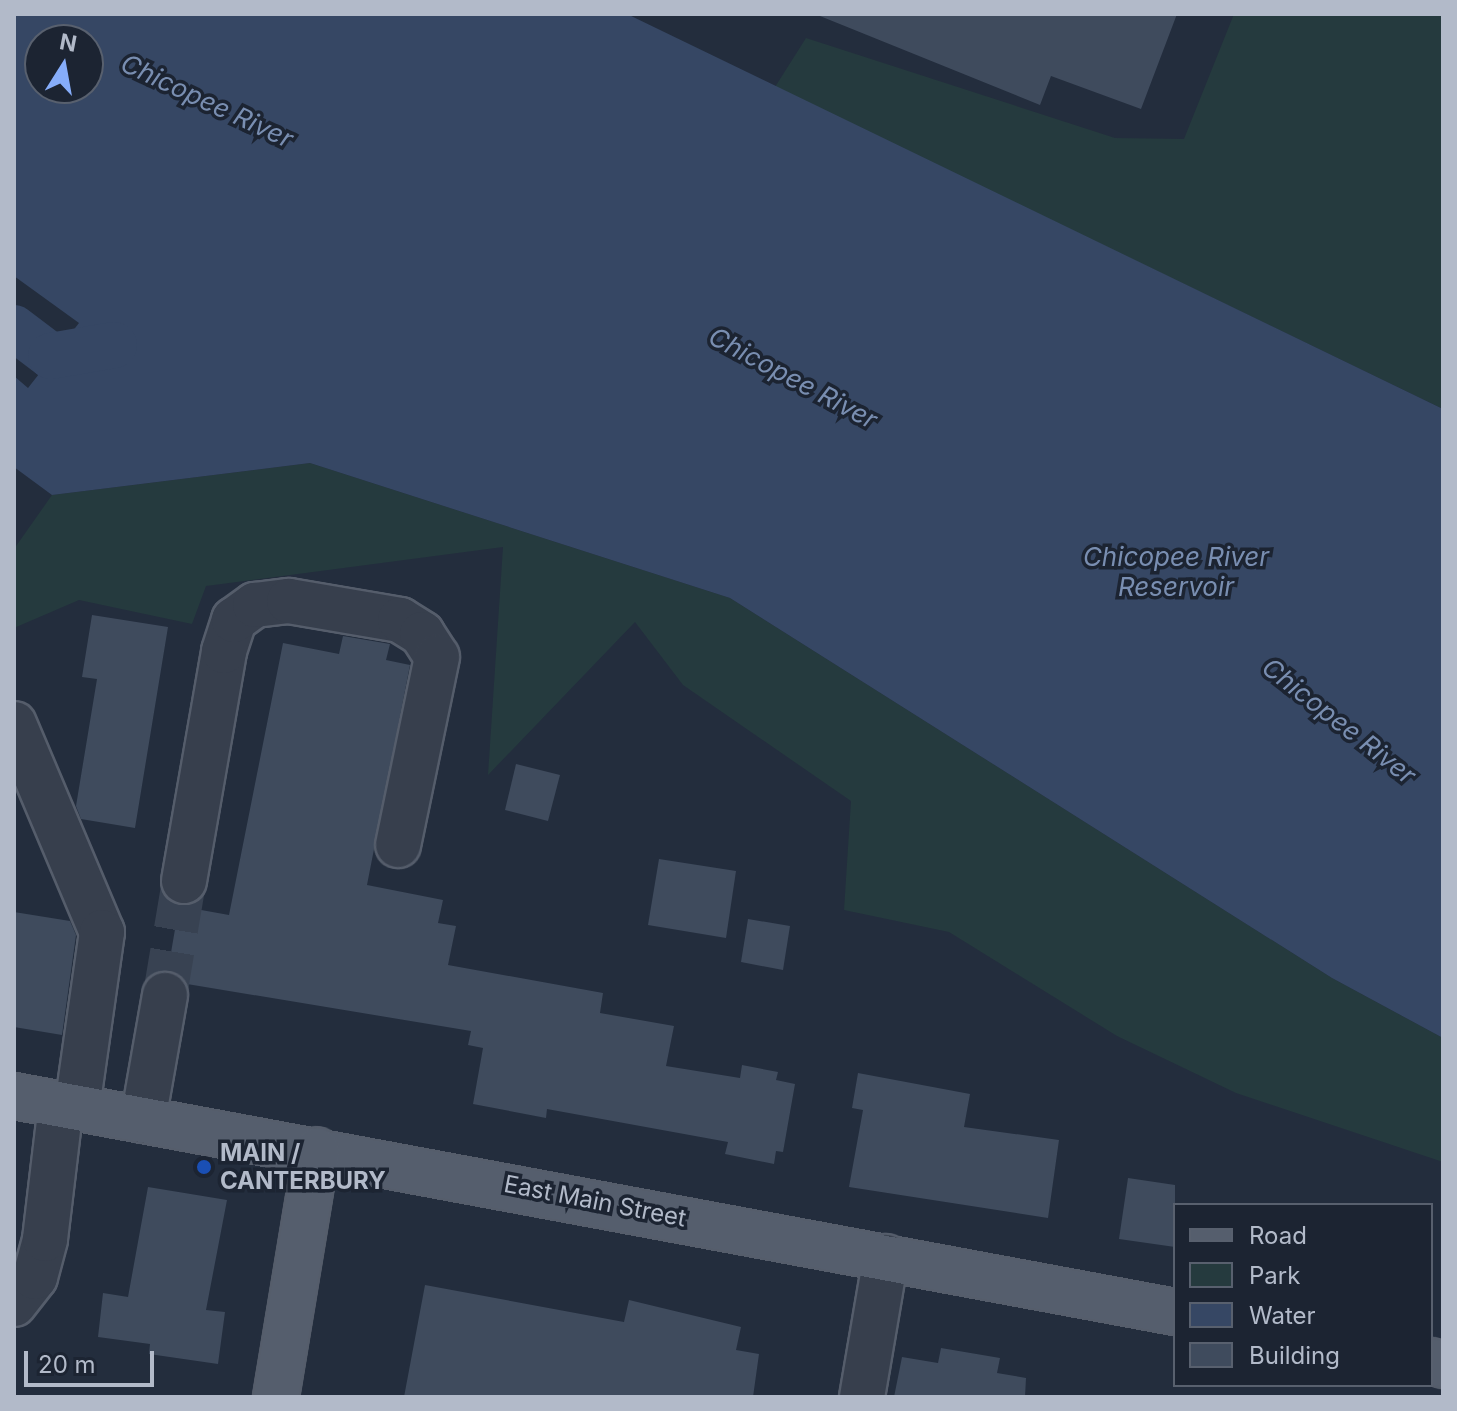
<!DOCTYPE html>
<style>
body{margin:0}
#map{position:relative;width:1457px;height:1411px;overflow:hidden;background:#232d3d;font-family:Inter,sans-serif}
div>[style]{position:absolute}
.green>*{inset:0;background:#253a3e}
.water>*{inset:0;background:#364764}
.canal>*{height:46px;margin:-23px;padding:0 23px;transform-origin:23px;border-radius:23px;background:#364764}
.building>*{inset:0;background:#3f4b5d}
.minor-tunnel>*{height:44px;margin-top:-22px;transform-origin:0;background:repeating-linear-gradient(90deg,#384252 0 44px,transparent 0 66px)}
.roads{filter:drop-shadow(2px 0 #555d6b) drop-shadow(-2px 0 #555d6b) drop-shadow(0 2px #555d6b) drop-shadow(0 -2px #555d6b)}
.minor>*{height:44px;margin:-22px;padding:0 22px;transform-origin:22px;border-radius:22px;background:#373f4d}
.major>*{height:44px;margin:-22px;padding:0 22px;transform-origin:22px;border-radius:22px;background:#555e6d}
.dots>*{width:22px;height:22px;translate:-50% -50%;box-sizing:border-box;border:4px solid #1c2432;border-radius:50%}
span{translate:-50% -50%;white-space:nowrap;text-align:center;line-height:1.15;-webkit-text-stroke:7px #1c2432;paint-order:stroke}
.poi-label{font-size:24px;color:#b2bac9;font-weight:700}
.left{translate:0 -50%;text-align:left}
.street-label{font-size:24px;color:#b2bac9}
.water-label{font-size:26px;color:#798eb1;font-style:italic}
.frame{position:absolute;inset:0;border:16px solid #b2bac9;pointer-events:none}
.legend{position:absolute;left:1173px;top:1203px;width:260px;height:184px;box-sizing:border-box;background:#1c2432;border:2px solid #58606e;margin:0;padding:10px 14px;list-style:none;font-size:24px;color:#b2bac9}
.legend li{display:flex;align-items:center;gap:16px;height:40px}
.legend b{width:40px;border:2px solid #58606e}
.north{position:absolute;left:24px;top:24px;width:80px;height:80px;box-sizing:border-box;background:#1c2432;border:2px solid #58606e;border-radius:50%;rotate:11deg;font-size:22px;font-weight:700;line-height:32px;text-align:center;color:#b2bac9}
.north::after{content:'';display:block;margin:auto;width:28px;height:36px;background:#86adfa;clip-path:polygon(50% 0,100% 100%,50% 72%,0 100%)}
.scale{position:absolute;left:24px;top:1351px;width:130px;height:36px;box-sizing:border-box;border:4px solid #b2bac9;border-top:0;padding-left:10px;font-size:24px;line-height:28px;white-space:nowrap;color:#b2bac9;-webkit-text-stroke:6px #1c2432;paint-order:stroke}
</style>
<div id="map">
<div class="green">
<div style="clip-path:polygon(1234px 14px,1443px 14px,1443px 409px,775px 87px,806px 38px,1115px 138px,1184px 139px)"></div>
<div style="clip-path:polygon(310px 463px,730px 598px,1332px 978px,1443px 1038px,1443px 1162px,1236px 1093px,1117px 1036px,949px 932px,844px 910px,851px 801px,683px 685px,635px 622px,488px 775px,503px 547px,206px 586px,192px 624px,79px 600px,14px 628px,14px 549px,52px 495px)"></div>
</div>
<div class="water">
<div style="clip-path:polygon(evenodd,14px 14px,627px 14px,1443px 409px,1443px 1038px,1332px 978px,730px 598px,310px 463px,52px 495px,14px 467px,14px 376px,28px 388px,79px 323px,14px 276px,14px 14px,40px 40px,88px 40px,88px 88px,40px 88px,40px 40px)"></div>
</div>
<div class="canal">
<div style="left:14px;top:328px;width:46px;rotate:37.1deg"></div>
<div style="left:51px;top:356px;width:64px;rotate:-9.9deg"></div>
</div>
<div class="building">
<div style="clip-path:polygon(815px 14px,1177px 14px,1141px 109px,1051px 76px,1040px 105px)"></div>
<div style="clip-path:polygon(92px 615px,168px 627px,135px 828px,81px 819px,76px 806px,97px 679px,82px 677px)"></div>
<div style="clip-path:polygon(343px 636px,390px 644px,386px 660px,410px 665px,367px 885px,443px 900px,438px 923px,456px 926px,448px 965px,603px 993px,600px 1013px,674px 1026px,666px 1066px,740px 1078px,742px 1065px,778px 1072px,776px 1080px,795px 1084px,783px 1152px,776px 1151px,774px 1164px,725px 1154px,728px 1142px,547px 1109px,546px 1118px,473px 1104px,483px 1048px,468px 1045px,471px 1031px,187px 984px,168px 970px,179px 906px,229px 915px,283px 643px,339px 654px)"></div>
<div style="clip-path:polygon(516px 764px,560px 775px,548px 821px,505px 810px)"></div>
<div style="clip-path:polygon(659px 859px,736px 871px,726px 938px,648px 925px)"></div>
<div style="clip-path:polygon(14px 912px,70px 921px,76px 935px,62px 1035px,14px 1027px)"></div>
<div style="clip-path:polygon(748px 919px,790px 926px,783px 970px,741px 962px)"></div>
<div style="clip-path:polygon(858px 1073px,970px 1094px,964px 1127px,1059px 1140px,1048px 1218px,849px 1187px,863px 1110px,852px 1108px)"></div>
<div style="clip-path:polygon(1128px 1178px,1175px 1185px,1175px 1247px,1119px 1239px)"></div>
<div style="clip-path:polygon(148px 1187px,227px 1200px,206px 1310px,225px 1312px,218px 1364px,149px 1354px,150px 1344px,98px 1337px,103px 1293px,128px 1297px)"></div>
<div style="clip-path:polygon(425px 1285px,624px 1322px,629px 1300px,741px 1327px,736px 1350px,759px 1354px,753px 1397px,404px 1397px)"></div>
<div style="clip-path:polygon(941px 1348px,1000px 1358px,997px 1373px,1026px 1378px,1025px 1397px,894px 1397px,902px 1357px,938px 1363px)"></div>
</div>
<div class="minor-tunnel">
<div style="left:165px;top:995px;width:116px;rotate:-80.5deg"></div>
</div>
<div class="roads">
<div class="minor">
<div style="left:14px;top:724px;width:226px;rotate:67.1deg"></div>
<div style="left:102px;top:932px;width:178px;rotate:98.1deg"></div>
<div style="left:184px;top:881px;width:233px;rotate:-80.1deg"></div>
<div style="left:224px;top:651px;width:33px;rotate:-72deg"></div>
<div style="left:234px;top:620px;width:26px;rotate:-36deg"></div>
<div style="left:255px;top:605px;width:34px;rotate:-7deg"></div>
<div style="left:289px;top:601px;width:113px;rotate:9.7deg"></div>
<div style="left:400px;top:620px;width:26px;rotate:32deg"></div>
<div style="left:422px;top:634px;width:27px;rotate:57deg"></div>
<div style="left:437px;top:657px;width:192px;rotate:101.7deg"></div>
<div style="left:143px;top:1120px;width:127px;rotate:-80deg"></div>
<div style="left:14px;top:1304px;width:34px;rotate:-52deg"></div>
<div style="left:35px;top:1277px;width:39px;rotate:-75deg"></div>
<div style="left:45px;top:1239px;width:135px;rotate:-83.2deg"></div>
<div style="left:862px;top:1397px;width:142px;rotate:-80.3deg"></div>
</div>
<div class="major">
<div style="left:14px;top:1096px;width:1181px;rotate:10.54deg"></div>
<div style="left:1431px;top:1361px;width:13px;rotate:18deg"></div>
<div style="left:276px;top:1397px;width:250px;rotate:-80.6deg"></div>
</div>
</div>
<div class="dots">
<div style="left:204px;top:1167px;background:#1a4fb4"></div>
</div>
<div class="poi-label">
<span class="left" style="left:220px;top:1167px">MAIN /<br>CANTERBURY</span>
</div>
<div class="street-label">
<span style="left:595px;top:1201px;rotate:11deg">East Main Street</span>
</div>
<div class="water-label">
<span style="left:207px;top:101px;rotate:25deg">Chicopee River</span>
<span style="left:793px;top:378px;rotate:28deg">Chicopee River</span>
<span style="left:1176px;top:572px">Chicopee River<br>Reservoir</span>
<span style="left:1339px;top:721px;rotate:38deg">Chicopee River</span>
</div>
<div class="frame"></div>
<ul class="legend">
<li><b style="height:10px;background:#555e6d"></b>Road</li>
<li><b style="height:22px;background:#253a3e"></b>Park</li>
<li><b style="height:22px;background:#364764"></b>Water</li>
<li><b style="height:22px;background:#3f4b5d"></b>Building</li>
</ul>
<div class="north">N</div>
<div class="scale">20 m</div>
</div>
